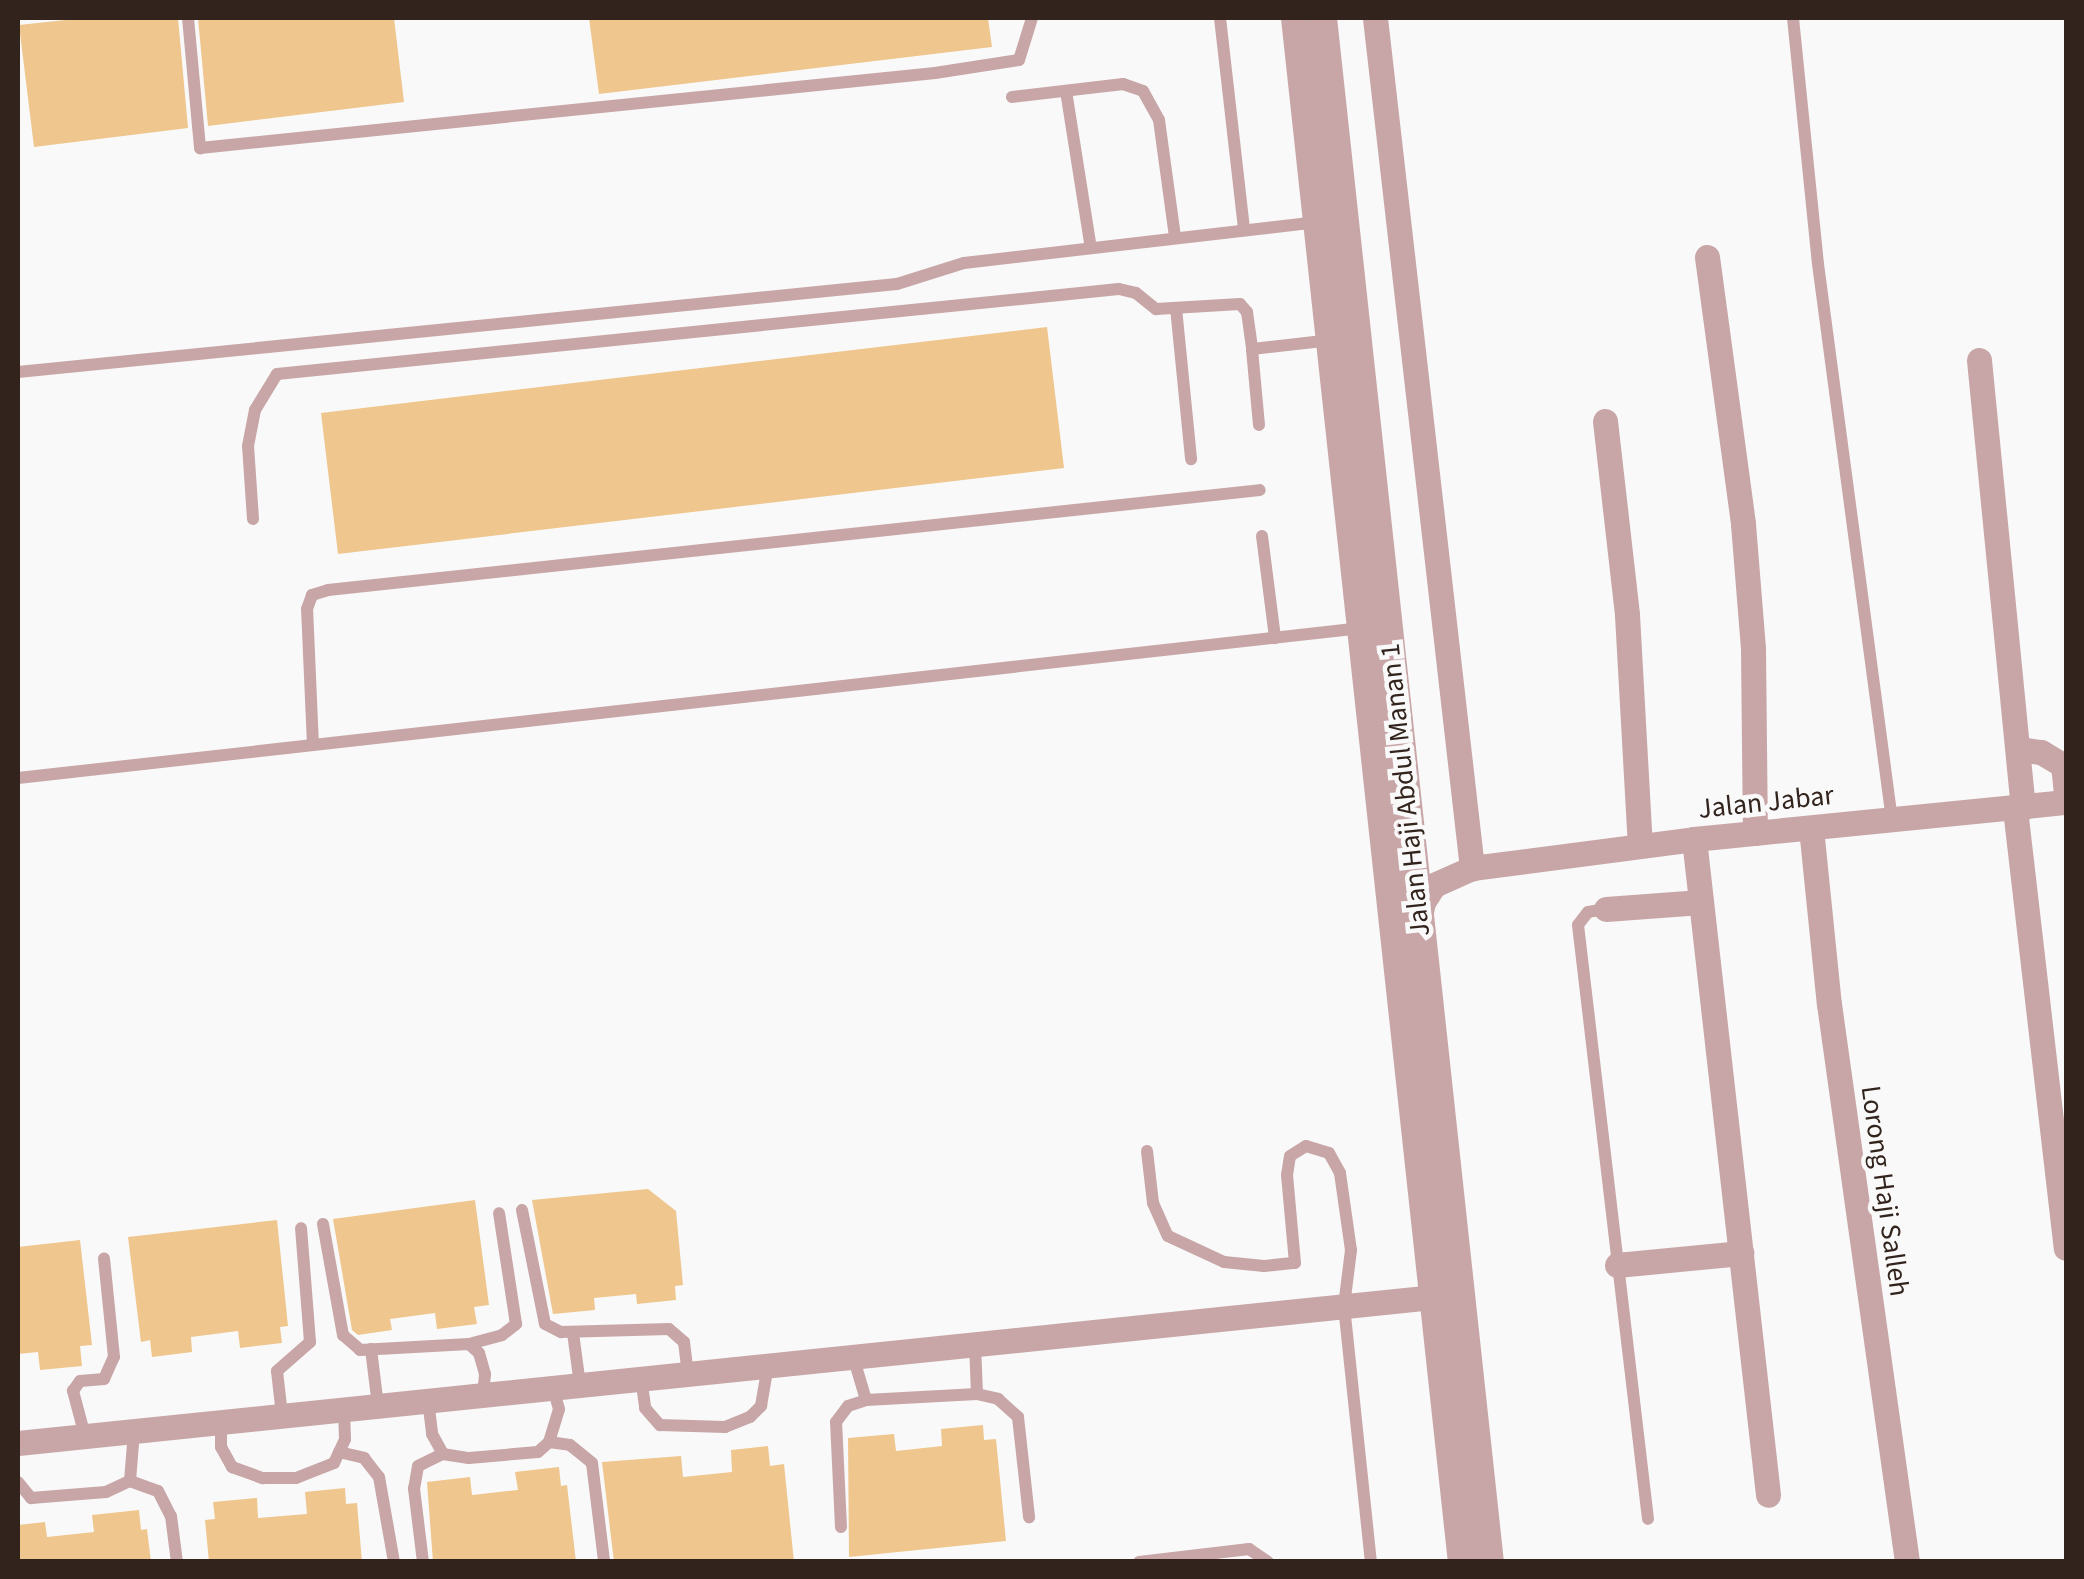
<!DOCTYPE html>
<style>
body{margin:0}
#map{position:relative;width:2084px;height:1579px;overflow:hidden;background:#f9f9f9;font-family:"Source Sans 3",sans-serif}
div>[style]{position:absolute}
.building>*{inset:0;background:#efc68d}
.service>*{height:12px;margin:-6px;padding:0 6px;transform-origin:6px;border-radius:6px;background:#c8a6a7}
.minor>*{height:25px;margin:-12.5px;padding:0 12.5px;transform-origin:12.5px;border-radius:12.5px;background:#c8a6a7}
.tertiary>*{height:30px;margin:-15px;padding:0 15px;transform-origin:15px;border-radius:15px;background:#c8a6a7}
span{translate:-50% -50%;white-space:nowrap;text-align:center;line-height:1.15;-webkit-text-stroke:9px #f9f9f9;paint-order:stroke}
.street-label{font-size:28px;color:#32241d}
.frame{position:absolute;inset:0;border:20px solid #32241d;pointer-events:none}
</style>
<div id="map">
<div class="building">
<div style="clip-path:polygon(84px 18px,178px 18px,188px 128px,34px 147px,19px 25px)"></div>
<div style="clip-path:polygon(198px 18px,394px 18px,404px 102px,208px 126px)"></div>
<div style="clip-path:polygon(589px 18px,988px 18px,992px 47px,599px 94px)"></div>
<div style="clip-path:polygon(1047px 327px,1064px 468px,338px 554px,321px 413px)"></div>
<div style="clip-path:polygon(648px 1189px,676px 1211px,683px 1285px,675px 1286px,676px 1300px,637px 1304px,636px 1294px,594px 1298px,595px 1310px,553px 1314px,532px 1200px)"></div>
<div style="clip-path:polygon(475px 1200px,489px 1305px,474px 1307px,477px 1324px,437px 1329px,435px 1313px,390px 1319px,392px 1330px,358px 1335px,352px 1330px,333px 1219px)"></div>
<div style="clip-path:polygon(277px 1220px,288px 1326px,280px 1327px,282px 1343px,240px 1348px,238px 1331px,191px 1337px,192px 1352px,152px 1357px,150px 1340px,141px 1342px,128px 1237px)"></div>
<div style="clip-path:polygon(80px 1240px,92px 1345px,80px 1346px,82px 1366px,40px 1370px,38px 1352px,18px 1354px,18px 1247px)"></div>
<div style="clip-path:polygon(983px 1425px,984px 1440px,996px 1439px,1006px 1541px,849px 1557px,848px 1438px,894px 1434px,896px 1451px,942px 1446px,941px 1429px)"></div>
<div style="clip-path:polygon(768px 1446px,770px 1466px,784px 1464px,794px 1562px,614px 1562px,602px 1462px,681px 1456px,683px 1477px,732px 1472px,731px 1450px)"></div>
<div style="clip-path:polygon(559px 1467px,561px 1486px,567px 1485px,576px 1562px,433px 1562px,427px 1482px,470px 1477px,472px 1495px,518px 1490px,515px 1472px)"></div>
<div style="clip-path:polygon(345px 1488px,346px 1504px,357px 1503px,362px 1562px,209px 1562px,205px 1520px,215px 1519px,213px 1502px,257px 1498px,258px 1518px,307px 1514px,305px 1492px)"></div>
<div style="clip-path:polygon(139px 1510px,141px 1530px,147px 1529px,151px 1562px,18px 1562px,18px 1525px,45px 1522px,47px 1537px,94px 1532px,92px 1515px)"></div>
</div>
<div class="service">
<div style="left:188px;top:18px;width:131px;rotate:84.7deg"></div>
<div style="left:200px;top:148px;width:739px;rotate:-5.83deg"></div>
<div style="left:935px;top:73px;width:85px;rotate:-8.8deg"></div>
<div style="left:1019px;top:60px;width:44px;rotate:-72.8deg"></div>
<div style="left:1220px;top:18px;width:212px;rotate:83.5deg"></div>
<div style="left:1793px;top:18px;width:247px;rotate:84.2deg"></div>
<div style="left:1818px;top:264px;width:561px;rotate:82.42deg"></div>
<div style="left:1066px;top:91px;width:159px;rotate:81deg"></div>
<div style="left:1012px;top:97px;width:112px;rotate:-6.7deg"></div>
<div style="left:1123px;top:84px;width:21px;rotate:19deg"></div>
<div style="left:1143px;top:91px;width:33px;rotate:61deg"></div>
<div style="left:1159px;top:120px;width:118px;rotate:82.2deg"></div>
<div style="left:1176px;top:308px;width:152px;rotate:84.3deg"></div>
<div style="left:18px;top:372px;width:883px;rotate:-5.72deg"></div>
<div style="left:897px;top:284px;width:70px;rotate:-17.4deg"></div>
<div style="left:964px;top:263px;width:354px;rotate:-6.6deg"></div>
<div style="left:1259px;top:425px;width:76px;rotate:-95.3deg"></div>
<div style="left:1252px;top:349px;width:80px;rotate:-6.5deg"></div>
<div style="left:253px;top:519px;width:73px;rotate:-93.9deg"></div>
<div style="left:248px;top:446px;width:37px;rotate:-79deg"></div>
<div style="left:255px;top:410px;width:42px;rotate:-58.6deg"></div>
<div style="left:277px;top:374px;width:846px;rotate:-5.76deg"></div>
<div style="left:1119px;top:289px;width:17px;rotate:13deg"></div>
<div style="left:1136px;top:293px;width:26px;rotate:39deg"></div>
<div style="left:1156px;top:309px;width:84px;rotate:-3.4deg"></div>
<div style="left:1240px;top:304px;width:11px;rotate:49deg"></div>
<div style="left:1247px;top:312px;width:37px;rotate:82deg"></div>
<div style="left:1262px;top:536px;width:103px;rotate:82.7deg"></div>
<div style="left:313px;top:745px;width:136px;rotate:-92.5deg"></div>
<div style="left:307px;top:609px;width:15px;rotate:-70deg"></div>
<div style="left:312px;top:595px;width:17px;rotate:-17deg"></div>
<div style="left:328px;top:590px;width:937px;rotate:-6.12deg"></div>
<div style="left:18px;top:778px;width:1352px;rotate:-6.37deg"></div>
<div style="left:1606px;top:909px;width:18px;rotate:171deg"></div>
<div style="left:1588px;top:912px;width:16px;rotate:128deg"></div>
<div style="left:1578px;top:925px;width:598px;rotate:83.28deg"></div>
<div style="left:1147px;top:1151px;width:52px;rotate:83.4deg"></div>
<div style="left:1153px;top:1203px;width:36px;rotate:66deg"></div>
<div style="left:1168px;top:1236px;width:62px;rotate:24.9deg"></div>
<div style="left:1224px;top:1262px;width:40px;rotate:5.7deg"></div>
<div style="left:1264px;top:1266px;width:31px;rotate:-6deg"></div>
<div style="left:1295px;top:1263px;width:88px;rotate:-95.2deg"></div>
<div style="left:1287px;top:1175px;width:19px;rotate:-81deg"></div>
<div style="left:1290px;top:1156px;width:19px;rotate:-32deg"></div>
<div style="left:1306px;top:1146px;width:24px;rotate:17deg"></div>
<div style="left:1329px;top:1153px;width:23px;rotate:61deg"></div>
<div style="left:1340px;top:1173px;width:78px;rotate:81.9deg"></div>
<div style="left:1351px;top:1250px;width:56px;rotate:97.1deg"></div>
<div style="left:1344px;top:1306px;width:257px;rotate:84deg"></div>
<div style="left:522px;top:1210px;width:116px;rotate:78.6deg"></div>
<div style="left:545px;top:1324px;width:18px;rotate:27deg"></div>
<div style="left:561px;top:1332px;width:108px;rotate:-1.6deg"></div>
<div style="left:669px;top:1329px;width:20px;rotate:41deg"></div>
<div style="left:684px;top:1342px;width:32px;rotate:83deg"></div>
<div style="left:323px;top:1224px;width:113px;rotate:79.8deg"></div>
<div style="left:343px;top:1335px;width:23px;rotate:41deg"></div>
<div style="left:360px;top:1350px;width:109px;rotate:-3.2deg"></div>
<div style="left:469px;top:1344px;width:13px;rotate:42deg"></div>
<div style="left:479px;top:1353px;width:22px;rotate:74deg"></div>
<div style="left:485px;top:1374px;width:21px;rotate:95deg"></div>
<div style="left:573px;top:1333px;width:52px;rotate:82.3deg"></div>
<div style="left:469px;top:1344px;width:34px;rotate:-15deg"></div>
<div style="left:502px;top:1335px;width:18px;rotate:-38deg"></div>
<div style="left:516px;top:1324px;width:112px;rotate:-98.7deg"></div>
<div style="left:371px;top:1349px;width:57px;rotate:83deg"></div>
<div style="left:853px;top:1356px;width:46px;rotate:73.5deg"></div>
<div style="left:866px;top:1400px;width:111px;rotate:-3.1deg"></div>
<div style="left:977px;top:1394px;width:50px;rotate:-92.3deg"></div>
<div style="left:641px;top:1378px;width:30px;rotate:82deg"></div>
<div style="left:645px;top:1408px;width:23px;rotate:49deg"></div>
<div style="left:660px;top:1425px;width:65px;rotate:1.8deg"></div>
<div style="left:725px;top:1427px;width:27px;rotate:-22deg"></div>
<div style="left:750px;top:1417px;width:16px;rotate:-45deg"></div>
<div style="left:761px;top:1406px;width:42px;rotate:-80.3deg"></div>
<div style="left:977px;top:1394px;width:22px;rotate:13deg"></div>
<div style="left:998px;top:1399px;width:27px;rotate:42deg"></div>
<div style="left:1018px;top:1417px;width:101px;rotate:83.7deg"></div>
<div style="left:428px;top:1400px;width:34px;rotate:83deg"></div>
<div style="left:432px;top:1434px;width:23px;rotate:61deg"></div>
<div style="left:443px;top:1454px;width:26px;rotate:9deg"></div>
<div style="left:469px;top:1458px;width:69px;rotate:-5deg"></div>
<div style="left:538px;top:1452px;width:15px;rotate:-42deg"></div>
<div style="left:549px;top:1442px;width:34px;rotate:-73deg"></div>
<div style="left:559px;top:1409px;width:22px;rotate:-106deg"></div>
<div style="left:282px;top:1415px;width:44px;rotate:-96.5deg"></div>
<div style="left:277px;top:1371px;width:44px;rotate:-41.3deg"></div>
<div style="left:310px;top:1342px;width:114px;rotate:-94.5deg"></div>
<div style="left:221px;top:1422px;width:25px;rotate:90deg"></div>
<div style="left:221px;top:1447px;width:23px;rotate:61deg"></div>
<div style="left:232px;top:1467px;width:33px;rotate:20deg"></div>
<div style="left:263px;top:1478px;width:33px"></div>
<div style="left:296px;top:1478px;width:41px;rotate:-21.5deg"></div>
<div style="left:334px;top:1463px;width:26px;rotate:-65deg"></div>
<div style="left:345px;top:1439px;width:30px;rotate:-92deg"></div>
<div style="left:85px;top:1436px;width:47px;rotate:-104.9deg"></div>
<div style="left:73px;top:1391px;width:12px;rotate:-55deg"></div>
<div style="left:80px;top:1381px;width:24px;rotate:-5deg"></div>
<div style="left:104px;top:1379px;width:24px;rotate:-66deg"></div>
<div style="left:114px;top:1357px;width:99px;rotate:-95.8deg"></div>
<div style="left:549px;top:1442px;width:21px;rotate:8deg"></div>
<div style="left:570px;top:1445px;width:28px;rotate:39deg"></div>
<div style="left:592px;top:1463px;width:99px;rotate:83deg"></div>
<div style="left:339px;top:1452px;width:26px;rotate:13deg"></div>
<div style="left:364px;top:1458px;width:24px;rotate:52deg"></div>
<div style="left:379px;top:1477px;width:86px;rotate:80deg"></div>
<div style="left:130px;top:1481px;width:30px;rotate:20deg"></div>
<div style="left:158px;top:1491px;width:28px;rotate:63deg"></div>
<div style="left:171px;top:1516px;width:46px;rotate:82.6deg"></div>
<div style="left:18px;top:1482px;width:21px;rotate:51deg"></div>
<div style="left:31px;top:1498px;width:75px;rotate:-4.6deg"></div>
<div style="left:106px;top:1492px;width:26px;rotate:-25deg"></div>
<div style="left:130px;top:1481px;width:50px;rotate:-85.4deg"></div>
<div style="left:841px;top:1527px;width:105px;rotate:-92.7deg"></div>
<div style="left:836px;top:1422px;width:20px;rotate:-53deg"></div>
<div style="left:848px;top:1406px;width:19px;rotate:-18deg"></div>
<div style="left:423px;top:1562px;width:74px;rotate:-97deg"></div>
<div style="left:414px;top:1489px;width:23px;rotate:-80deg"></div>
<div style="left:418px;top:1466px;width:28px;rotate:-26deg"></div>
<div style="left:1139px;top:1562px;width:111px;rotate:-6.7deg"></div>
<div style="left:1249px;top:1549px;width:23px;rotate:34deg"></div>
</div>
<div class="minor">
<div style="left:1375px;top:18px;width:856px;rotate:83.49deg"></div>
<div style="left:1707px;top:257px;width:269px;rotate:82.3deg"></div>
<div style="left:1743px;top:524px;width:125px;rotate:85.4deg"></div>
<div style="left:1753px;top:649px;width:184px;rotate:89.4deg"></div>
<div style="left:1979px;top:360px;width:450px;rotate:84.4deg"></div>
<div style="left:1605px;top:421px;width:195px;rotate:83.5deg"></div>
<div style="left:1627px;top:615px;width:230px;rotate:86.8deg"></div>
<div style="left:2019px;top:749px;width:22px;rotate:8deg"></div>
<div style="left:2041px;top:752px;width:26px;rotate:31deg"></div>
<div style="left:2063px;top:765px;width:27px;rotate:84deg"></div>
<div style="left:2015px;top:809px;width:442px;rotate:83.4deg"></div>
<div style="left:1811px;top:828px;width:177px;rotate:84.2deg"></div>
<div style="left:1829px;top:1004px;width:563px;rotate:82.04deg"></div>
<div style="left:1694px;top:839px;width:660px;rotate:83.56deg"></div>
<div style="left:1606px;top:909px;width:95px;rotate:-4.2deg"></div>
<div style="left:1419px;top:921px;width:19px;rotate:-78deg"></div>
<div style="left:1423px;top:902px;width:20px;rotate:-57deg"></div>
<div style="left:1434px;top:885px;width:42px;rotate:-24.1deg"></div>
<div style="left:1472px;top:868px;width:224px;rotate:-7.4deg"></div>
<div style="left:1694px;top:839px;width:374px;rotate:-5.7deg"></div>
<div style="left:1617px;top:1265px;width:125px;rotate:-5.5deg"></div>
<div style="left:18px;top:1443px;width:1424px;rotate:-5.89deg"></div>
</div>
<div class="tertiary">
<div style="left:1296px;top:18px;width:1553px;rotate:83.83deg"></div>
<div style="left:1322px;top:18px;width:1553px;rotate:83.83deg"></div>
</div>
<div class="street-label">
<span style="left:1405px;top:790px;rotate:-96deg">Jalan Haji Abdul Manan 1</span>
<span style="left:1766px;top:802px;rotate:-6deg">Jalan Jabar</span>
<span style="left:1885px;top:1191px;rotate:82deg">Lorong Haji Salleh</span>
</div>
<div class="frame"></div>
</div>
